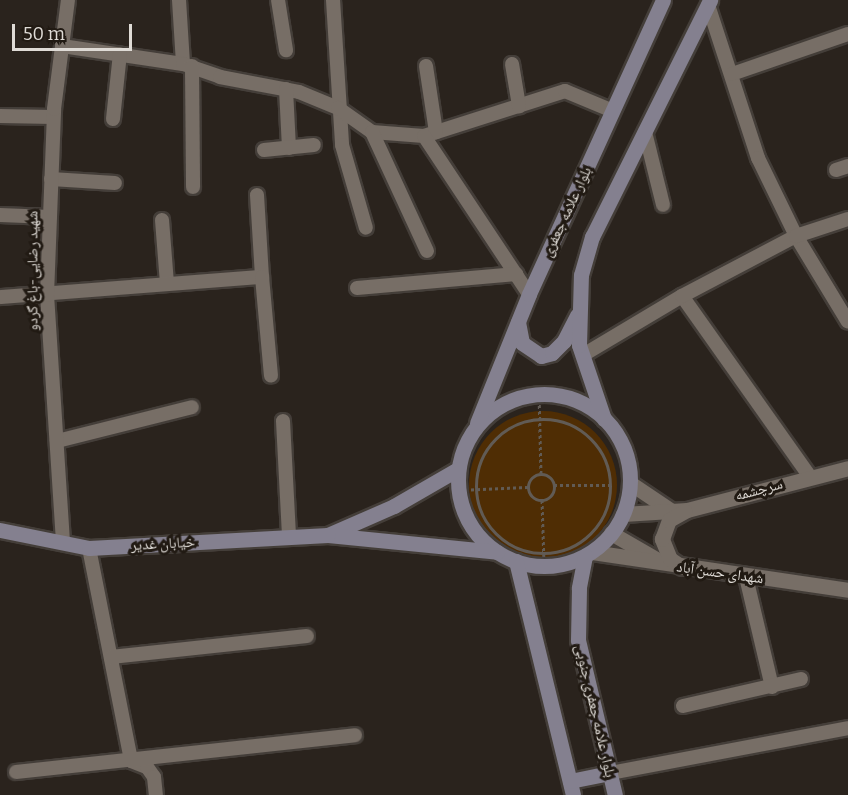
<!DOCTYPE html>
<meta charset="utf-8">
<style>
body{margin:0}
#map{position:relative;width:848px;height:795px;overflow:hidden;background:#2a231d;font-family:Bitter,"Noto Naskh Arabic",serif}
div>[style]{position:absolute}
.green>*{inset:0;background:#4f2d04}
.round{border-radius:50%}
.path>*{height:3px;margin-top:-1.5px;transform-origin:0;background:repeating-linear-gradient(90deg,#615b55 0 3px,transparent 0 6px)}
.path>.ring{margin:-1.5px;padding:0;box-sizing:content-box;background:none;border:3px solid #615b55;border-radius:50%}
.roads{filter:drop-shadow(2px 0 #443e39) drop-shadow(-2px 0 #443e39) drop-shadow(0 2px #443e39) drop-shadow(0 -2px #443e39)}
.minor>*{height:14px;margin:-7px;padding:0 7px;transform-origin:7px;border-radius:7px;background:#776e66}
.tertiary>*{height:15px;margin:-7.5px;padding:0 7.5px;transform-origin:7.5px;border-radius:7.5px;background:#776e66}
.secondary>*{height:15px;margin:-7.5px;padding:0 7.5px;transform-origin:7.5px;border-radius:7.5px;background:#84808f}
.secondary>.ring{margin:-7.5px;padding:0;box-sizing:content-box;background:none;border:15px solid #84808f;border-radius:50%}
span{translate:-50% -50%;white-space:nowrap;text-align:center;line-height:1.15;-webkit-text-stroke:6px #211a13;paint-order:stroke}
.street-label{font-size:15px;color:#dfdbd6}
.scale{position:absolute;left:12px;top:24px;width:120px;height:27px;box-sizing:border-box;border:3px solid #dfdbd6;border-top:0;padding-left:8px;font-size:18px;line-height:21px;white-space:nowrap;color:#dfdbd6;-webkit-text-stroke:4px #211a13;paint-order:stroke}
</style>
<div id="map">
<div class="green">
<div class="round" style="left:469px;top:411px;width:148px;height:148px"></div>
</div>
<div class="path">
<div style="left:539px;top:393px;width:80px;rotate:88.6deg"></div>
<div class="ring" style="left:476px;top:419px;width:131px;height:131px"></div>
<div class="ring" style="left:528px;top:474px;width:23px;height:23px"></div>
<div style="left:554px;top:485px;width:56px"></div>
<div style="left:459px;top:490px;width:69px;rotate:-2.5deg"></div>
<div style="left:542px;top:500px;width:65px;rotate:88.2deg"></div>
</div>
<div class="roads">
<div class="minor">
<div style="left:179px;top:0;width:64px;rotate:86.4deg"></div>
<div style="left:278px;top:0;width:51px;rotate:80.9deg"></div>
<div style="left:333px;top:0;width:145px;rotate:86.4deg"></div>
<div style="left:342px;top:145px;width:86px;rotate:73.9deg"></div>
<div style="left:708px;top:5px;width:161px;rotate:71.9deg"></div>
<div style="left:758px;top:158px;width:87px;rotate:64deg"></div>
<div style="left:796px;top:236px;width:100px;rotate:58.8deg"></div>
<div style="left:62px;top:46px;width:122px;rotate:8.5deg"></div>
<div style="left:183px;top:64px;width:39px;rotate:19deg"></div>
<div style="left:220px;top:77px;width:80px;rotate:10.8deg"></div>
<div style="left:299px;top:92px;width:42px;rotate:22.3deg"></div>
<div style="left:338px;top:108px;width:42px;rotate:35.2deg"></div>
<div style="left:372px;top:132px;width:52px;rotate:4.4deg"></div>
<div style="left:424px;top:136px;width:148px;rotate:-17.7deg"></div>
<div style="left:565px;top:91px;width:52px;rotate:22.6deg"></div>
<div style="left:512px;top:64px;width:43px;rotate:80.5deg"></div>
<div style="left:192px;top:66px;width:121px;rotate:89.5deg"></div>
<div style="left:426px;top:66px;width:67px;rotate:81.4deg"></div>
<div style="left:732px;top:74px;width:123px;rotate:-19deg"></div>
<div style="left:286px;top:89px;width:59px;rotate:87.1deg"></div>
<div style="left:0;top:116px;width:53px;rotate:1.1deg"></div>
<div style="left:113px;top:119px;width:65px;rotate:-83.9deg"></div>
<div style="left:372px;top:132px;width:131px;rotate:65.2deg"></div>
<div style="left:645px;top:132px;width:75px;rotate:76.1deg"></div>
<div style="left:424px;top:136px;width:190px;rotate:56.4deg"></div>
<div style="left:264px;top:150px;width:50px;rotate:-5.7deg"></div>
<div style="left:836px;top:170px;width:13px;rotate:-18deg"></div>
<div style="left:51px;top:179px;width:64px;rotate:3.6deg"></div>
<div style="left:257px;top:195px;width:82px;rotate:86.5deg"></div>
<div style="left:0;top:215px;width:50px;rotate:2.3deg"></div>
<div style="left:162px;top:220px;width:63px;rotate:85.5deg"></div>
<div style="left:357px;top:288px;width:160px;rotate:-5deg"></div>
<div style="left:682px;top:296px;width:222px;rotate:54.7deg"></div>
<div style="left:0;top:297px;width:263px;rotate:-4.4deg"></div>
<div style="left:262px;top:277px;width:99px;rotate:84.8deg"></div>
<div style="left:583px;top:355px;width:115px;rotate:-30.8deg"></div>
<div style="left:682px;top:296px;width:129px;rotate:-27.8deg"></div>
<div style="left:796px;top:236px;width:55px;rotate:-18.1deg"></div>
<div style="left:283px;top:421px;width:116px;rotate:87deg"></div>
<div style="left:57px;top:441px;width:139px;rotate:-14.1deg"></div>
<div style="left:63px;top:542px;width:248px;rotate:-93.7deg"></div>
<div style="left:47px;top:295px;width:186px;rotate:-87.8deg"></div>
<div style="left:54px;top:109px;width:110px;rotate:-82.7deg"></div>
<div style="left:89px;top:548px;width:217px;rotate:78.8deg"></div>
<div style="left:131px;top:761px;width:17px;rotate:21deg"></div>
<div style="left:147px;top:767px;width:12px;rotate:55deg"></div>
<div style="left:154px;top:777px;width:18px;rotate:84deg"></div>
<div style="left:746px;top:577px;width:113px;rotate:76.7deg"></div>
<div style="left:111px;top:657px;width:197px;rotate:-6.1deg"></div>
<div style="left:683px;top:706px;width:121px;rotate:-12.9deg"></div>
<div style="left:16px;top:772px;width:341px;rotate:-6.2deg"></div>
<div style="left:610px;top:773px;width:242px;rotate:-10.7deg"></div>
</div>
<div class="tertiary">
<div style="left:630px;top:483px;width:48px;rotate:34deg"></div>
<div style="left:623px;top:514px;width:64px;rotate:-3.6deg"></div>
<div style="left:687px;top:510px;width:166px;rotate:-14.6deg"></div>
<div style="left:611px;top:533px;width:54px;rotate:29.9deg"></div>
<div style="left:592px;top:552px;width:259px;rotate:8.4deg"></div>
<div style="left:682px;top:567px;width:14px;rotate:-146deg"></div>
<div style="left:670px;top:559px;width:22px;rotate:-112deg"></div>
<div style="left:662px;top:539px;width:20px;rotate:-70deg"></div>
<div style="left:669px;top:520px;width:18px;rotate:-29deg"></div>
</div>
<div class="secondary">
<div style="left:518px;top:322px;width:21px;rotate:79deg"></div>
<div style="left:522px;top:343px;width:23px;rotate:34deg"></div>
<div style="left:541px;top:356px;width:11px;rotate:-15deg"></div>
<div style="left:552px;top:353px;width:17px;rotate:-45deg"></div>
<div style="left:564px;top:341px;width:29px;rotate:-63deg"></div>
<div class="ring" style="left:458px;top:394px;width:157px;height:157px"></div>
<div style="left:604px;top:419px;width:78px;rotate:-108.7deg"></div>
<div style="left:579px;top:345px;width:70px;rotate:-88.4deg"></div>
<div style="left:581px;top:275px;width:40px;rotate:-74deg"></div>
<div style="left:592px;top:237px;width:265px;rotate:-63.5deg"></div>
<div style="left:477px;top:423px;width:139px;rotate:-68deg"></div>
<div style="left:529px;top:294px;width:323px;rotate:-65.5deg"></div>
<div style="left:458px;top:469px;width:74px;rotate:150deg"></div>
<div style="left:394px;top:506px;width:72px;rotate:156.3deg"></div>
<div style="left:328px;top:535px;width:170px;rotate:5.7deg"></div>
<div style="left:0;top:530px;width:91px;rotate:11.4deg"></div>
<div style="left:89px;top:548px;width:239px;rotate:-3.1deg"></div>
<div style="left:585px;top:556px;width:33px;rotate:101deg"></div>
<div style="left:579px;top:588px;width:52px;rotate:91.1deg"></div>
<div style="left:578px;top:640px;width:159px;rotate:76.6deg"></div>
<div style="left:516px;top:561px;width:241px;rotate:76.3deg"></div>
<div style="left:570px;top:781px;width:41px;rotate:-11.3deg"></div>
</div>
</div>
<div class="street-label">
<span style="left:567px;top:212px;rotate:-65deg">بلوار علامه جعفری</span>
<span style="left:33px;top:271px;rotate:-90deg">شهید رضایی-باغ گردو</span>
<span style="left:759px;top:490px;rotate:-15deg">سرچشمه</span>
<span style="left:163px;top:544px;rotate:-3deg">خیابان غدیر</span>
<span style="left:720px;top:573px;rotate:8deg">شهدای حسن آباد</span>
<span style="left:595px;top:711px;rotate:77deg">بلوار علامه جعفری جنوبی</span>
</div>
<div class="scale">50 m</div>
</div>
